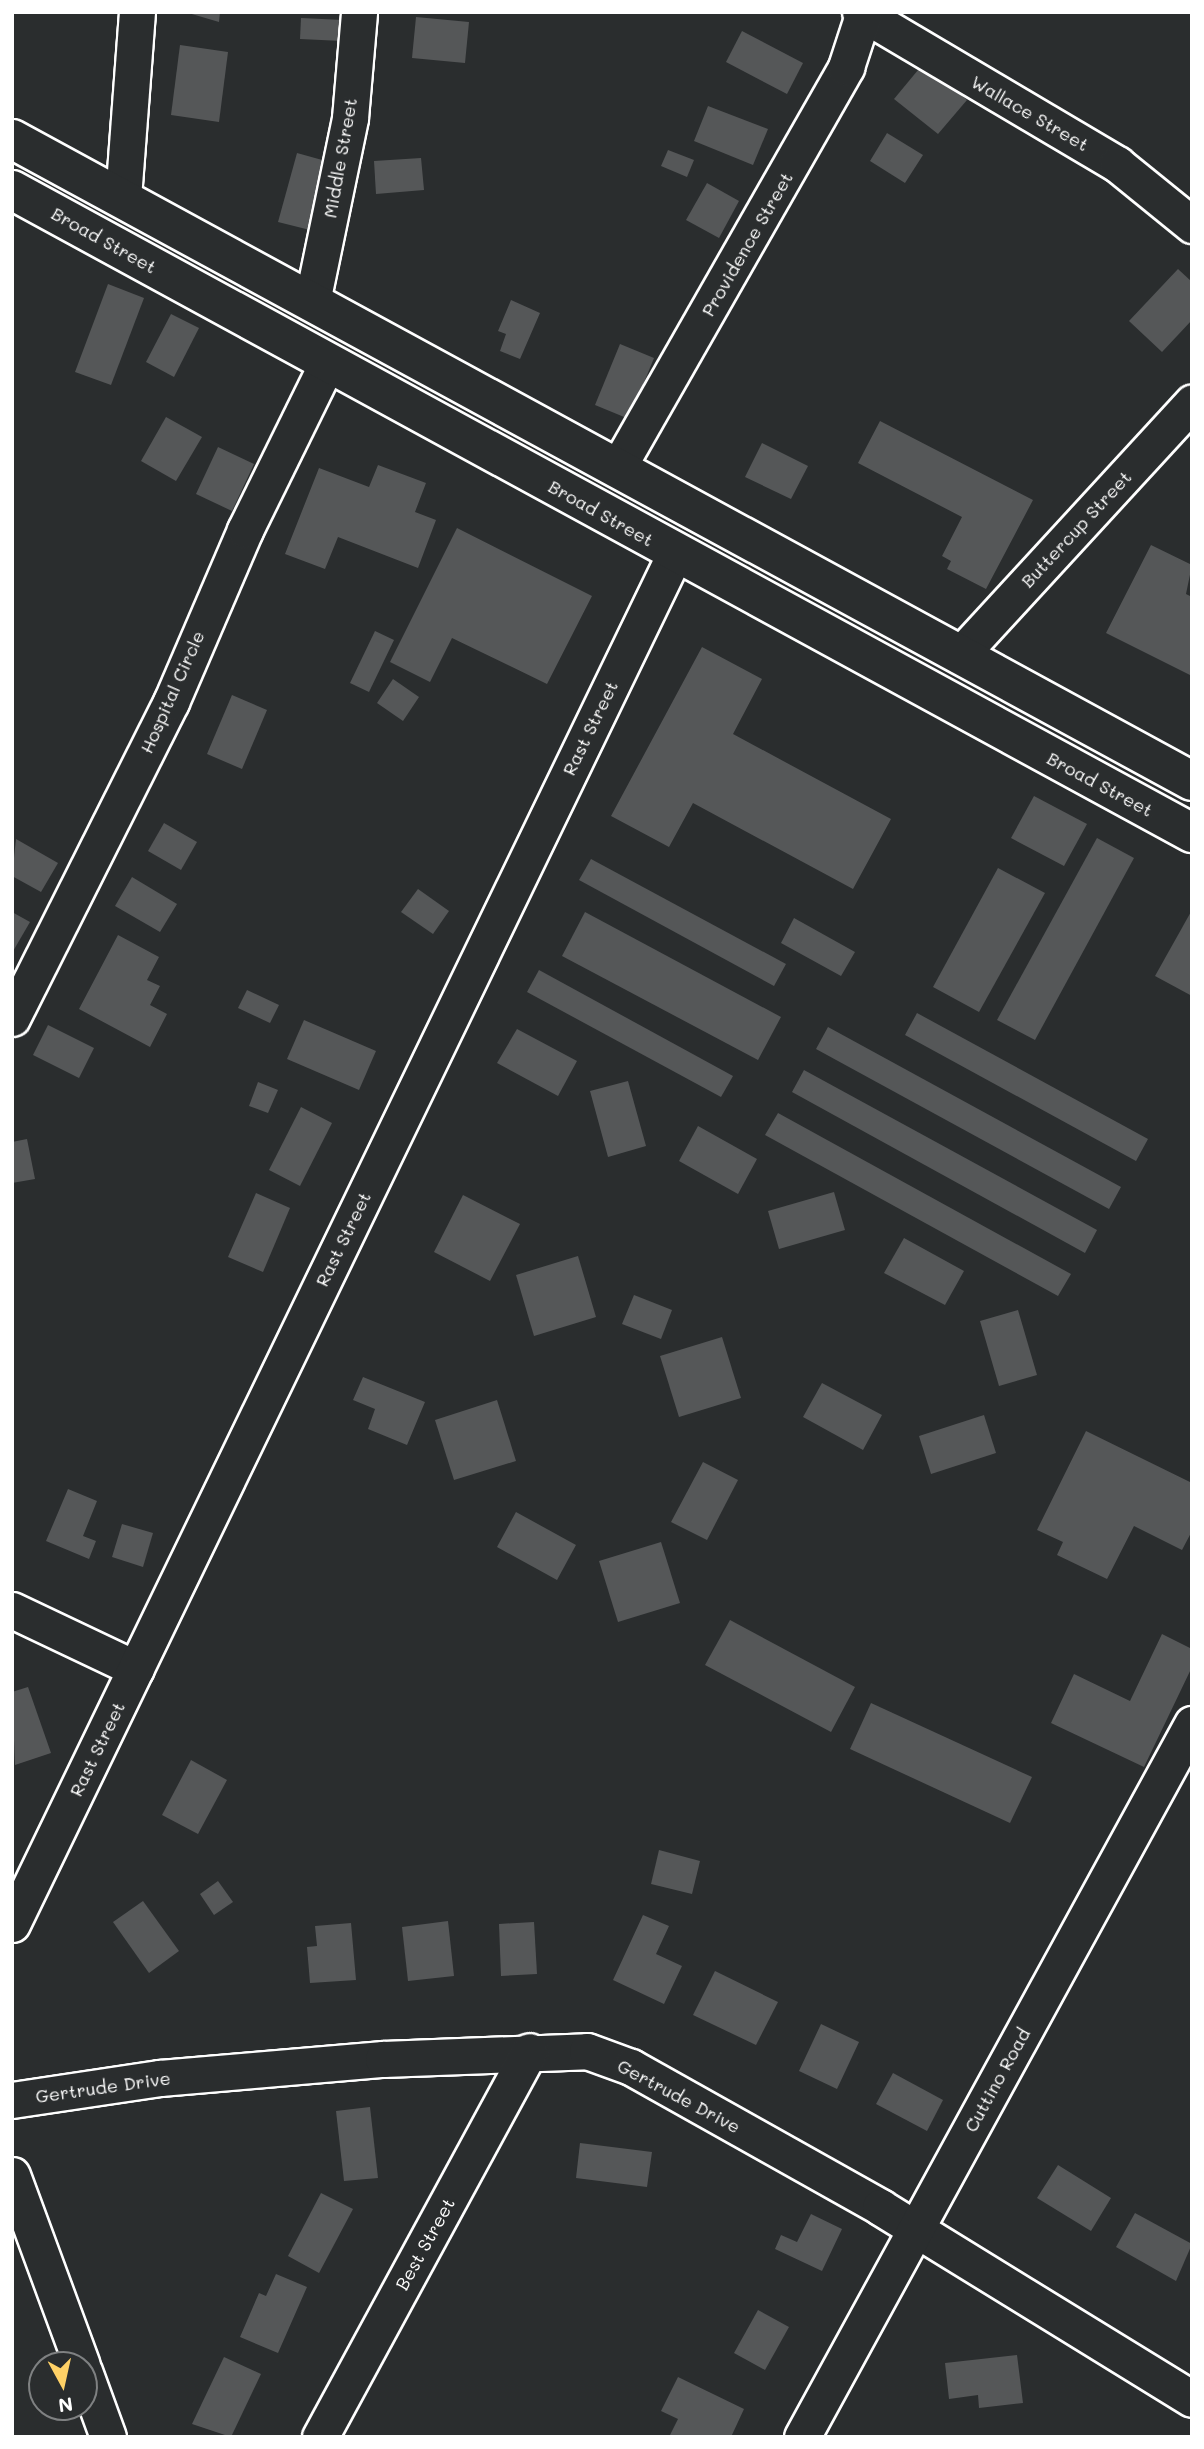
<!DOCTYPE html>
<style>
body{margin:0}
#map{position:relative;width:1204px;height:2449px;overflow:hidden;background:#2a2d2e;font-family:Mali,sans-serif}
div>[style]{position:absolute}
.building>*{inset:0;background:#555758}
.roads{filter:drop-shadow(2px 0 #fff) drop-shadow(-2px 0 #fff) drop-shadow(0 2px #fff) drop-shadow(0 -2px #fff)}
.minor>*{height:35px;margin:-17.5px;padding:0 17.5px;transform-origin:17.5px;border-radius:17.5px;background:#2a2d2e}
.major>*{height:38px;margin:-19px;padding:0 19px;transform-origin:19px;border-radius:19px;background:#2a2d2e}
span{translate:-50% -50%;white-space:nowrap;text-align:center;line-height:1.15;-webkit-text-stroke:5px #2a2d2e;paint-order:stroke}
.street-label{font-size:18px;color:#fff}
.frame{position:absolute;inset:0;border:14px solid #fff;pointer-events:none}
.north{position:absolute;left:28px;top:2351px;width:70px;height:70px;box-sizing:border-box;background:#2a2d2e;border:2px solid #7f8182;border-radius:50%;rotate:172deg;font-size:19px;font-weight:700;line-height:28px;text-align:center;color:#fff}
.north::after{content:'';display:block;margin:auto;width:24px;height:32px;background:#ffd166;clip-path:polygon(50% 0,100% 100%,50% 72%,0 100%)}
</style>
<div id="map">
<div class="building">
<div style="clip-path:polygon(185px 12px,220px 12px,219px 22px)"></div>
<div style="clip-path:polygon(416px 17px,469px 22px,465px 63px,412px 58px)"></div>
<div style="clip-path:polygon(301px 18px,343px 20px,342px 41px,300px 39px)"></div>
<div style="clip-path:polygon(742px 31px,803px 63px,787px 94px,726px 62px)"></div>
<div style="clip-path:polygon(180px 45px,228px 52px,219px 122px,171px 115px)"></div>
<div style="clip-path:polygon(923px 64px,967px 100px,938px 134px,894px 99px)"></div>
<div style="clip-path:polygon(708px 106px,768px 129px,753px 165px,694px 141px)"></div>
<div style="clip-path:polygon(887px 133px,923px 155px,905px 183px,870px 161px)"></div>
<div style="clip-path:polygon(668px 150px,694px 160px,687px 177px,661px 166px)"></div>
<div style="clip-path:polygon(297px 153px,333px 163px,314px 231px,278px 222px)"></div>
<div style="clip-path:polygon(421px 158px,424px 190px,376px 194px,374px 161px)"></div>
<div style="clip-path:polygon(707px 183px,739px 201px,719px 238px,686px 220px)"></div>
<div style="clip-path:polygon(1178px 269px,1192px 282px,1192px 320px,1162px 352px,1129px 321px)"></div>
<div style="clip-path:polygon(108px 284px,144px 298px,111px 385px,75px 372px)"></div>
<div style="clip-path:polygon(511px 300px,540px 313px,520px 359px,500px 351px,506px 334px,498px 331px)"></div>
<div style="clip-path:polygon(171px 314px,199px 328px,174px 377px,146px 362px)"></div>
<div style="clip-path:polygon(620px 344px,654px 358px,629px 419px,595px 405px)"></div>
<div style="clip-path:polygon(166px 417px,202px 437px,176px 481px,141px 461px)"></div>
<div style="clip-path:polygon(880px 421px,1033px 500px,986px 589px,947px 569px,951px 561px,942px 556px,962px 517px,858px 463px)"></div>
<div style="clip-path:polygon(762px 443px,808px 466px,791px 499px,745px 477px)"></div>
<div style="clip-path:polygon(218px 447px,254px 464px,232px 511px,196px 494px)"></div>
<div style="clip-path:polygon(378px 465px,426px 483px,415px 512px,436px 520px,418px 568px,338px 537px,325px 569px,285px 554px,319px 468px,369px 487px)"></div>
<div style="clip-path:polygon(457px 528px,592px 596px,547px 684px,452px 638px,430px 682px,390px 662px)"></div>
<div style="clip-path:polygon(1151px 545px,1192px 565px,1186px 594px,1192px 597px,1192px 676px,1106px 633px)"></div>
<div style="clip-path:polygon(375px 631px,394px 640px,369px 692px,350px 683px)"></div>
<div style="clip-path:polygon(702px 647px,762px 679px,733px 734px,891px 819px,853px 889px,693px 803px,669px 847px,611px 816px)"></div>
<div style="clip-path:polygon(393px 679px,419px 697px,403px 721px,377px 703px)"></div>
<div style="clip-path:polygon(232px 695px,267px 710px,242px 769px,207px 754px)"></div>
<div style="clip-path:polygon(1034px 796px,1087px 824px,1064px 866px,1011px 838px)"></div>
<div style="clip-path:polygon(164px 823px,197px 842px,181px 870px,148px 851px)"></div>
<div style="clip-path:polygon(1097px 838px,1134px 858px,1035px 1040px,997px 1020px)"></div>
<div style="clip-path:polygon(16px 839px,58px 863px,41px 892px,12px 876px)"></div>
<div style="clip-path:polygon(591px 859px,786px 964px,774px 986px,579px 880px)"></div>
<div style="clip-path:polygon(998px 868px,1045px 893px,979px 1012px,933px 987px)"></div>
<div style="clip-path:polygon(132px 877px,177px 904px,160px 932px,115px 906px)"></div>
<div style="clip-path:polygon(418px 889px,449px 911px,433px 934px,401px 912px)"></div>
<div style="clip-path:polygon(1192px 910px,1192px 996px,1155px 976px)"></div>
<div style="clip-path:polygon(12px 912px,30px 922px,12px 953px)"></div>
<div style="clip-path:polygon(585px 912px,781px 1017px,758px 1060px,562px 956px)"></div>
<div style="clip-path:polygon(794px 918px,855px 952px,841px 976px,781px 943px)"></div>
<div style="clip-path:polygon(118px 935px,159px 957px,147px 980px,160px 986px,150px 1005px,167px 1014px,150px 1047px,79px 1009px)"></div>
<div style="clip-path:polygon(539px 970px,733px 1076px,721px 1097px,527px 992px)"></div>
<div style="clip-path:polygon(247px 990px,279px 1005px,270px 1023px,238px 1008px)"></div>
<div style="clip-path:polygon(917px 1013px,1148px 1139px,1136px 1161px,905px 1035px)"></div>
<div style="clip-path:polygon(304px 1020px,376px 1051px,359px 1090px,287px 1059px)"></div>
<div style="clip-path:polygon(48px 1025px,94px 1048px,79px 1078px,33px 1055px)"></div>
<div style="clip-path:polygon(828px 1027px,1121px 1187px,1109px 1209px,816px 1049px)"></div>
<div style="clip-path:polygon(517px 1029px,577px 1061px,558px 1096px,497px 1063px)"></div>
<div style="clip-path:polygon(804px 1070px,1097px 1230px,1085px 1253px,792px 1092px)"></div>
<div style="clip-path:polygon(628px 1081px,646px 1146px,608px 1157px,590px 1091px)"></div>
<div style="clip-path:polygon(258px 1082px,278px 1090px,268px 1113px,249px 1106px)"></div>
<div style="clip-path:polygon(301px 1107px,332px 1123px,300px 1186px,269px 1170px)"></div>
<div style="clip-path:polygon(778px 1113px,1071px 1274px,1058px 1296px,765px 1135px)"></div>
<div style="clip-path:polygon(698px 1126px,757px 1159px,738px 1194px,679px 1161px)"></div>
<div style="clip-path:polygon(27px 1139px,35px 1179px,12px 1183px,12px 1142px)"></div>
<div style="clip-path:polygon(834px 1192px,845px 1230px,779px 1249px,768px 1211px)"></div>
<div style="clip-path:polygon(256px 1193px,290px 1208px,263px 1272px,228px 1257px)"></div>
<div style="clip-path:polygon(463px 1195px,520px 1224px,490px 1281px,434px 1252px)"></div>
<div style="clip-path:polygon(904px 1238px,964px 1271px,945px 1305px,884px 1273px)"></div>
<div style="clip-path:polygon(578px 1256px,596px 1317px,534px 1336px,516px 1275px)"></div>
<div style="clip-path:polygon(634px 1295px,672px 1310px,661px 1339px,622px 1324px)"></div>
<div style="clip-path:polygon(1018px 1310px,1037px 1375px,999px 1386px,980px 1321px)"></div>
<div style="clip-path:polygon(722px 1337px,741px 1398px,679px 1417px,660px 1356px)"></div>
<div style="clip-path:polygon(363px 1377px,425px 1402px,407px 1445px,368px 1429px,375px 1409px,353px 1400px)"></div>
<div style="clip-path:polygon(822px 1383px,882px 1415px,863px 1450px,803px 1417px)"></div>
<div style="clip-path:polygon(497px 1400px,516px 1461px,454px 1480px,435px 1420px)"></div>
<div style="clip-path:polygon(984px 1415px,996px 1453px,931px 1474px,919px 1436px)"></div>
<div style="clip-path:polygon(1086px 1431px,1192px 1483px,1192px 1531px,1182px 1550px,1134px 1526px,1107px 1579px,1057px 1555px,1063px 1542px,1037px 1530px)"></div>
<div style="clip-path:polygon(703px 1462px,738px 1480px,707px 1540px,671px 1522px)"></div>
<div style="clip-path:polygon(68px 1489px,97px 1501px,83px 1536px,96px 1541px,89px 1559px,46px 1541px)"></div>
<div style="clip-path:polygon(516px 1512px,576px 1545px,557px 1580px,497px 1547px)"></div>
<div style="clip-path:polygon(122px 1524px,153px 1533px,143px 1567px,112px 1557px)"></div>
<div style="clip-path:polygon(661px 1542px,680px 1603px,618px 1622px,599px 1561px)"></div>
<div style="clip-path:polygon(730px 1620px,855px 1687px,831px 1732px,705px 1665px)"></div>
<div style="clip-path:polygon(1162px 1634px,1192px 1649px,1192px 1667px,1144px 1767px,1051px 1723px,1074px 1674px,1130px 1701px)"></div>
<div style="clip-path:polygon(28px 1687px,51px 1753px,15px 1765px,12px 1692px)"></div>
<div style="clip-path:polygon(871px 1703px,1032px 1777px,1010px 1823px,850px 1749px)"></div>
<div style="clip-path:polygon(191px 1760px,227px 1780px,198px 1834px,162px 1815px)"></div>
<div style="clip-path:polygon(659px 1850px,700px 1861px,692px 1894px,651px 1884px)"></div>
<div style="clip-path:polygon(218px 1881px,233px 1902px,214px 1915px,200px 1894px)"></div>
<div style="clip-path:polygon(143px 1901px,179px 1951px,149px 1973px,113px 1922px)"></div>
<div style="clip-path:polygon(643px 1915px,669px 1926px,656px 1954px,682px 1966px,664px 2004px,613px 1980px)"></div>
<div style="clip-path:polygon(448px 1921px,454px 1976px,408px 1981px,402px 1927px)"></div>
<div style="clip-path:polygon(534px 1922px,537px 1974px,501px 1976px,499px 1924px)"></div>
<div style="clip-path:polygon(351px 1923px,356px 1980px,310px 1983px,307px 1947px,317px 1946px,315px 1926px)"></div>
<div style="clip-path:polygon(715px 1971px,778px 2002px,756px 2045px,693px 2015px)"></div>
<div style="clip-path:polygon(821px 2024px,859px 2042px,837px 2089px,799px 2071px)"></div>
<div style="clip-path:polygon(893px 2073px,943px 2100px,927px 2131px,876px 2104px)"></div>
<div style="clip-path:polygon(370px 2107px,378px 2178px,344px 2181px,336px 2111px)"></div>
<div style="clip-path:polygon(580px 2143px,652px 2152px,647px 2187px,576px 2178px)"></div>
<div style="clip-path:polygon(1058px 2165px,1111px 2198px,1091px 2231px,1037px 2198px)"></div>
<div style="clip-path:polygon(321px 2193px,353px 2209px,319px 2273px,288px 2256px)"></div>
<div style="clip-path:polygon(1135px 2213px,1192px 2244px,1176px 2281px,1116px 2247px)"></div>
<div style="clip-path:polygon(811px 2214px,842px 2229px,822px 2271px,775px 2249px,781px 2235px,797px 2242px)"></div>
<div style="clip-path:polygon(276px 2274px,307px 2287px,278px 2353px,240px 2337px,259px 2293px,266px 2296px)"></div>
<div style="clip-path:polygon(758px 2310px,789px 2327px,765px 2370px,734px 2353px)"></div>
<div style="clip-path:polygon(1017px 2355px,1023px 2403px,979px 2408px,978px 2395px,949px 2399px,945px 2363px)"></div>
<div style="clip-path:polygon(224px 2357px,261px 2374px,231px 2437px,192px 2424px)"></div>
<div style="clip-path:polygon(678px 2377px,744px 2409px,731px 2437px,669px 2437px,678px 2419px,661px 2411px)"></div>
</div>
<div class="roads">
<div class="minor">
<div style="left:860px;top:12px;width:299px;rotate:30.6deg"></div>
<div style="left:1117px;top:164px;width:97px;rotate:39.1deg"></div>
<div style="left:123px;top:198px;width:187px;rotate:-85.7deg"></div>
<div style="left:312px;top:302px;width:188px;rotate:-78.3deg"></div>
<div style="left:350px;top:118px;width:106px;rotate:-85.1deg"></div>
<div style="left:617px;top:469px;width:463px;rotate:-60.3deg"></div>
<div style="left:846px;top:67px;width:58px;rotate:-71.9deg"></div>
<div style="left:960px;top:655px;width:343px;rotate:-47.4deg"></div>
<div style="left:12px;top:1018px;width:354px;rotate:-63.3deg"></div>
<div style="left:171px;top:702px;width:187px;rotate:-66.7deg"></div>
<div style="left:245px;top:530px;width:186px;rotate:-63.8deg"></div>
<div style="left:12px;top:1610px;width:137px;rotate:25.4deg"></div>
<div style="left:12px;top:1924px;width:1522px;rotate:-64.18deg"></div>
<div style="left:12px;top:2100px;width:150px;rotate:-8.5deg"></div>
<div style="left:160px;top:2078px;width:224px;rotate:-4.9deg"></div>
<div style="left:383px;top:2059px;width:204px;rotate:-2.2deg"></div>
<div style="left:587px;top:2051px;width:47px;rotate:20deg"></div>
<div style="left:631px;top:2067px;width:286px;rotate:29.3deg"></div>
<div style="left:880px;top:2207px;width:366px;rotate:31.6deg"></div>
<div style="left:12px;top:2175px;width:202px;rotate:69.8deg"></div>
<div style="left:84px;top:2371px;width:70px;rotate:70deg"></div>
<div style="left:320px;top:2437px;width:439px;rotate:-61.5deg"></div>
<div style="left:802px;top:2437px;width:813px;rotate:-61.32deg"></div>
</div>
<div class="major">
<div style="left:12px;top:139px;width:1343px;rotate:28.55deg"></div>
<div style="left:12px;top:190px;width:1344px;rotate:28.59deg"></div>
</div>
</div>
<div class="street-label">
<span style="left:1030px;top:113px;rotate:30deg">Wallace Street</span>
<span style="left:340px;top:158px;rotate:-80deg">Middle Street</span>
<span style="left:104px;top:240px;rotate:29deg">Broad Street</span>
<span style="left:747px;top:244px;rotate:-60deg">Providence Street</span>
<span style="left:601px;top:513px;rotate:29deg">Broad Street</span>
<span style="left:1076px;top:529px;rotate:-47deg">Buttercup Street</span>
<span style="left:172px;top:692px;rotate:-66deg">Hospital Circle</span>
<span style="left:590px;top:728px;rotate:-64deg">Rast Street</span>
<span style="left:1100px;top:784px;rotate:28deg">Broad Street</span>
<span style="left:343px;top:1239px;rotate:-64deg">Rast Street</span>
<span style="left:97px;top:1749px;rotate:-64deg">Rast Street</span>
<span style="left:997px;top:2080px;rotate:-61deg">Cuttino Road</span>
<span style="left:103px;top:2087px;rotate:-8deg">Gertrude Drive</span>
<span style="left:679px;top:2096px;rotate:28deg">Gertrude Drive</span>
<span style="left:425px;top:2244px;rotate:-61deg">Best Street</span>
</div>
<div class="frame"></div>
<div class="north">N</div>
</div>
